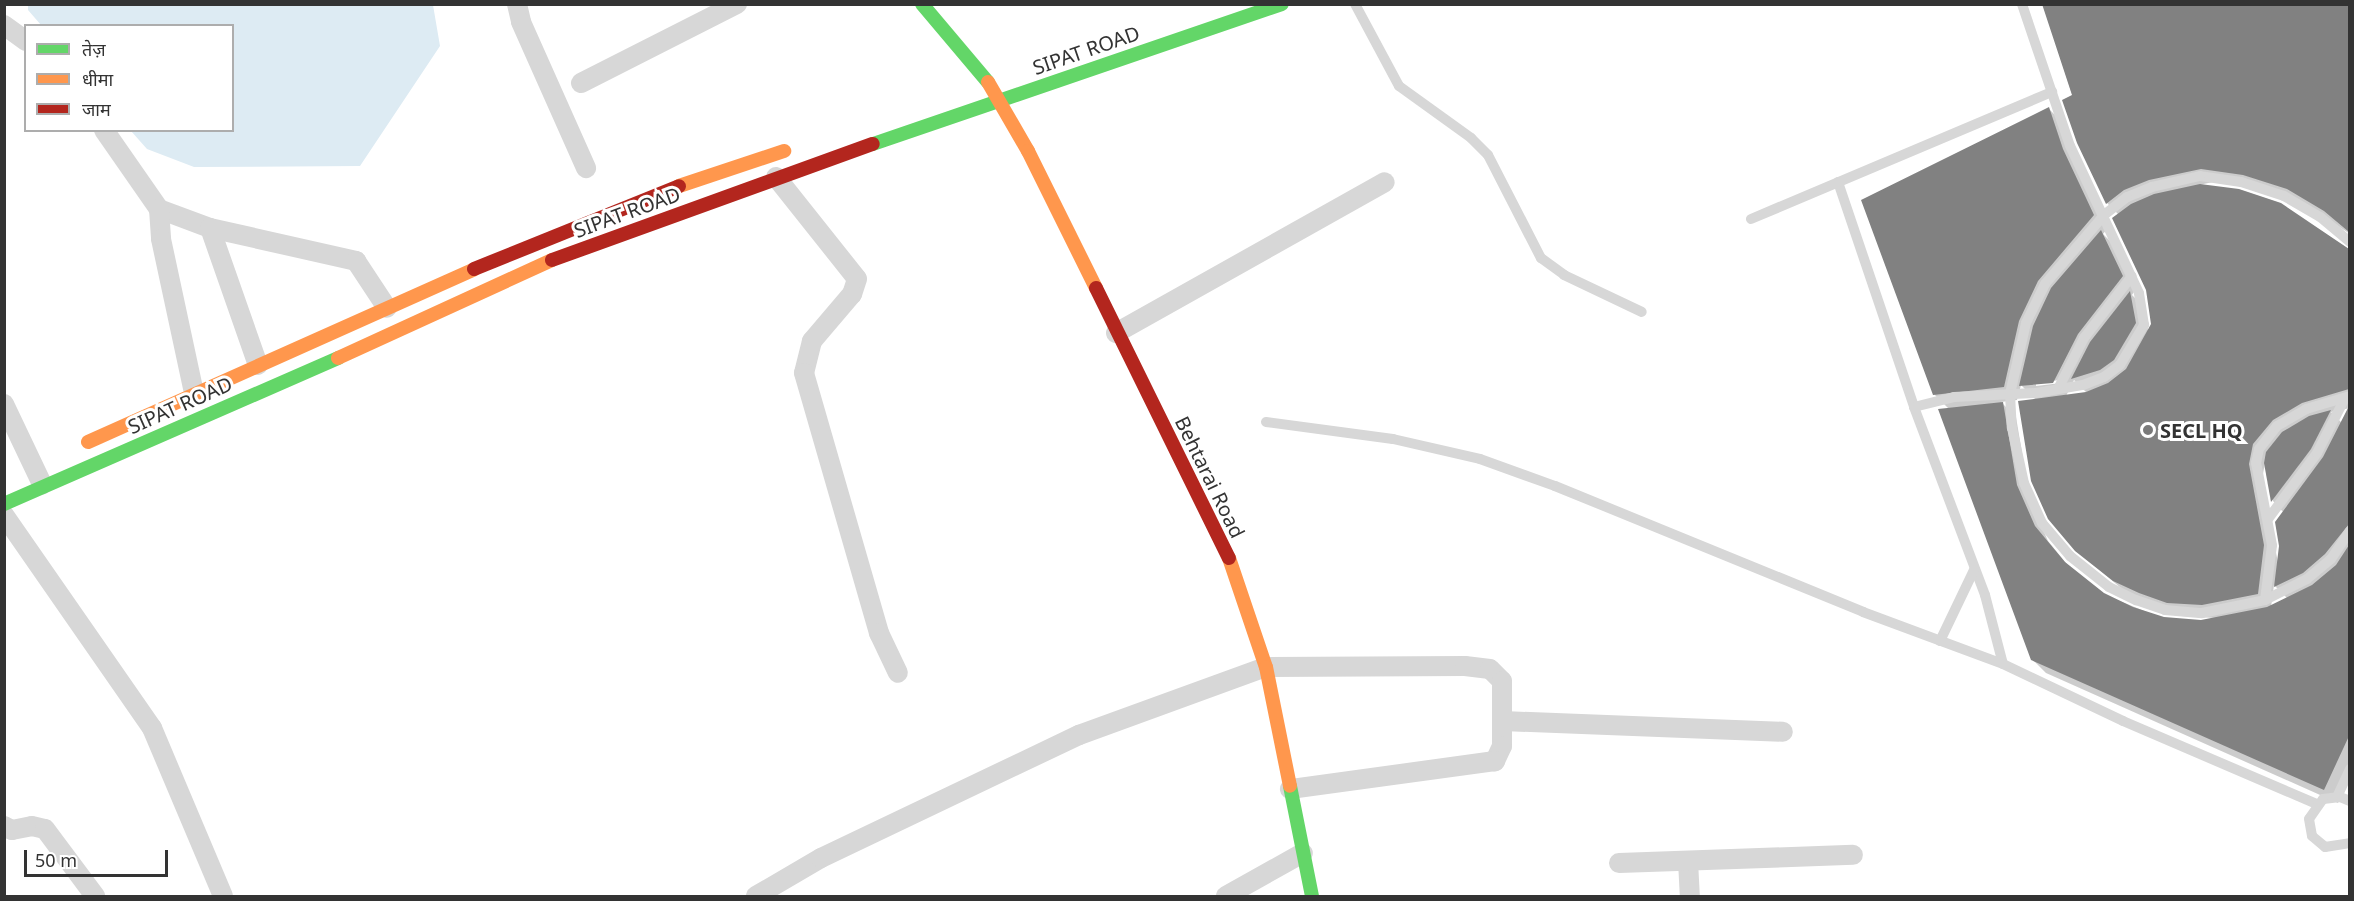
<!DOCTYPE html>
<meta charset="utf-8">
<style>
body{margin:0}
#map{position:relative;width:2354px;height:901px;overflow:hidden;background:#fff;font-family:"Noto Sans","Noto Sans Devanagari",sans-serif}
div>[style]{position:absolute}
.water>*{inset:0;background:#ddebf3}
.shadow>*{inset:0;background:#0003}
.building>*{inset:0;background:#818181}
.lane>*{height:10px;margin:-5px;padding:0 5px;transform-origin:5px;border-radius:5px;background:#d7d7d7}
.street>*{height:20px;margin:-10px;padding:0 10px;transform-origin:10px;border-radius:10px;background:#d7d7d7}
.fast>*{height:14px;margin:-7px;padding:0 7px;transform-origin:7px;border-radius:7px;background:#63d668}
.slow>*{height:14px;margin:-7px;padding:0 7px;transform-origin:7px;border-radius:7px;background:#ff974d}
.jam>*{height:14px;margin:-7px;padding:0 7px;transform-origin:7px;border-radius:7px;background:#b3261e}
.dots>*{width:16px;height:16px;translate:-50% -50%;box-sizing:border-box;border:3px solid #fff;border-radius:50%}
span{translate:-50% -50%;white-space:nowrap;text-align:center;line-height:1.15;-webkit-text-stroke:6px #fff;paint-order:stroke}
.street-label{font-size:20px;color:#333}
.poi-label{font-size:20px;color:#333;font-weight:700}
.left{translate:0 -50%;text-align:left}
.frame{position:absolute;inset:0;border:6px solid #333;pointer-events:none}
.legend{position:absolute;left:24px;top:24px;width:210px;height:108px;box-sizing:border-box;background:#fff;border:2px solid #adadad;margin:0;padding:8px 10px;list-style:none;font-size:18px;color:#333}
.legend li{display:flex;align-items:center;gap:12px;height:30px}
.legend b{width:30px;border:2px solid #adadad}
.scale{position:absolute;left:24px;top:850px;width:144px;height:27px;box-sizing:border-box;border:3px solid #333;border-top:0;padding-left:8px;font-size:18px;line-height:21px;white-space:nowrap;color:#333;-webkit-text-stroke:4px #fff;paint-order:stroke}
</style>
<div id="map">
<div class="water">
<div style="clip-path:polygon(28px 5px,433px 5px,440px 46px,360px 166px,194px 167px,147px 149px,131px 131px,232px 130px,232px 26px,41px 25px,28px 10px)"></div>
</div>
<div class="shadow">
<div style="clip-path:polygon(evenodd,2043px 4px,2350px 4px,2350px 234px,2302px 202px,2257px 188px,2213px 182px,2199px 185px,2280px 204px,2350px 250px,2350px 408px,2331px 412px,2342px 423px,2350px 409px,2350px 778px,2338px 803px,2046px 673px,2032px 659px,1949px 409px,1934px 394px,2049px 109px,2062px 122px,2107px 229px,2103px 234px,2114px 245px,2135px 290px,2132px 295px,2143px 306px,2149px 335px,2152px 329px,2147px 290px,2119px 215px,2107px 203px,2043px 4px,2060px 380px,2061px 383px,2036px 386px,2036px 383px,2060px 380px,2043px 4px,2074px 380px,2087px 393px,2066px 396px,2074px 380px,2043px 4px,2021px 385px,2036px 400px,2076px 550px,2128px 594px,2181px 616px,2216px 618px,2203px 622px,2164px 619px,2105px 595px,2070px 568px,2048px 541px,2030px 500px,2016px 417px,2001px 402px,2017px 400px,2021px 385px,2043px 4px,2265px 463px,2273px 501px,2284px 513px,2278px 563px,2262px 479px,2265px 463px,2043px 4px,2274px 585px,2288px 599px,2271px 607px,2274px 585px)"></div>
</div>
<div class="building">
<div style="clip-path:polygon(2042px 4px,2349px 4px,2349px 232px,2324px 211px,2287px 189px,2243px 175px,2201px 169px,2149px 180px,2124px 190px,2106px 204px,2077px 143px,2062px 100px,2072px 95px)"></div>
<div style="clip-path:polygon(2049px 107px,2063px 149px,2094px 215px,2038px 281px,2019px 321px,2004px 387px,1933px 395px,1861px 200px)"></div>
<div style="clip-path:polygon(2200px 184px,2239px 189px,2281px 203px,2349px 249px,2349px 389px,2302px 403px,2273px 420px,2253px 444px,2249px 464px,2264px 545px,2258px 594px,2202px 605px,2167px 603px,2139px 593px,2113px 581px,2075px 551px,2048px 519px,2031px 481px,2018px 401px,2086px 392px,2108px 383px,2126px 369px,2151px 324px,2146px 290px,2112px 218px,2131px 204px,2154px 194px)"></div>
<div style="clip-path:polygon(2101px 230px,2123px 276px,2078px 334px,2053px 383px,2019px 386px,2033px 326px,2051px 288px)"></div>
<div style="clip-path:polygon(2130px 291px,2136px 323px,2114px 360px,2100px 370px,2071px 379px,2090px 342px)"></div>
<div style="clip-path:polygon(2003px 402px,2017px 485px,2035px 526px,2065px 562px,2104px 593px,2133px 607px,2164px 617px,2201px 620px,2267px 607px,2312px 585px,2336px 565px,2349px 545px,2349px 736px,2324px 790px,2031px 660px,1938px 409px)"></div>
<div style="clip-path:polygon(2349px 406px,2349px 524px,2325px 554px,2303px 573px,2274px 587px,2279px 546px,2275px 522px,2323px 457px)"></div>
<div style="clip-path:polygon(2331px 410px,2311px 449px,2271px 502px,2264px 463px,2266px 452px,2282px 432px,2309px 416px)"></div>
</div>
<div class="lane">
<div style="left:1355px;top:4px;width:93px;rotate:61.8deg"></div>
<div style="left:1399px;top:86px;width:89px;rotate:35.8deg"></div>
<div style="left:1471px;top:138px;width:24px;rotate:45deg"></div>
<div style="left:1488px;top:155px;width:116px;rotate:62.8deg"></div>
<div style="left:1541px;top:258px;width:29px;rotate:36deg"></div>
<div style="left:1564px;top:275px;width:86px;rotate:25.4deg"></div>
<div style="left:1838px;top:182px;width:237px;rotate:71.3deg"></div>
<div style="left:1914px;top:407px;width:201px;rotate:69.3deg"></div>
<div style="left:1985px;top:595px;width:71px;rotate:75.4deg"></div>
<div style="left:1751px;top:219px;width:327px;rotate:-22.9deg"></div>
<div style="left:2350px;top:242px;width:39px;rotate:-140deg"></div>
<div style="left:2320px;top:217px;width:42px;rotate:-149.7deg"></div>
<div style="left:2284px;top:196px;width:45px;rotate:-162deg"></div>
<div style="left:2241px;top:182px;width:41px;rotate:-171.7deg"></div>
<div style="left:2200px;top:176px;width:49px;rotate:167.1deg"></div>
<div style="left:2152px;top:187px;width:27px;rotate:158deg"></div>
<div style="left:2127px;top:197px;width:28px;rotate:142deg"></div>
<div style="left:2105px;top:214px;width:92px;rotate:130.6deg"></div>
<div style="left:2045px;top:284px;width:43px;rotate:116deg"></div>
<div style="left:2026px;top:323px;width:73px;rotate:102.7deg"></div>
<div style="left:2010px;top:394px;width:34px;rotate:87deg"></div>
<div style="left:2012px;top:428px;width:56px;rotate:77.7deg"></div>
<div style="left:2024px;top:483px;width:44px;rotate:65.8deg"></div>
<div style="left:2042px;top:523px;width:43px;rotate:49.7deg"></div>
<div style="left:2070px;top:556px;width:50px;rotate:38.5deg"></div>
<div style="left:2109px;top:587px;width:30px;rotate:26deg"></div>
<div style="left:2136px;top:600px;width:31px;rotate:19deg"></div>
<div style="left:2165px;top:610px;width:37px;rotate:5deg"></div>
<div style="left:2202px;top:613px;width:64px;rotate:-11.7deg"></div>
<div style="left:2265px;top:600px;width:47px;rotate:-26.6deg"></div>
<div style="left:2307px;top:579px;width:31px;rotate:-40deg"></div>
<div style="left:2331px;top:559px;width:34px;rotate:-56deg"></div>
<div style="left:2058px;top:389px;width:57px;rotate:-63deg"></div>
<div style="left:2084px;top:338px;width:78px;rotate:-52.3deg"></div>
<div style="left:1914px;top:407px;width:41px;rotate:-14deg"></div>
<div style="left:1954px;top:397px;width:82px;rotate:-2.8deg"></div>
<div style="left:2036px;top:393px;width:48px;rotate:-9.7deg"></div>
<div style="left:2083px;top:385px;width:22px;rotate:-21deg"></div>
<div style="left:2104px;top:377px;width:20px;rotate:-37deg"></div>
<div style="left:2120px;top:365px;width:47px;rotate:-59deg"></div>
<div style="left:2144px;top:325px;width:32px;rotate:-99deg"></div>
<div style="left:2139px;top:293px;width:162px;rotate:-115.1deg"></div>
<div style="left:2070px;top:146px;width:150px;rotate:-108.7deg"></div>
<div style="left:1266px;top:422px;width:128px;rotate:7.6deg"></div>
<div style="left:1393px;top:439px;width:89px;rotate:12.9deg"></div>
<div style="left:1480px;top:459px;width:80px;rotate:19.8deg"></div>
<div style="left:1555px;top:486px;width:333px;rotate:22.2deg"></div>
<div style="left:1863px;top:612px;width:149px;rotate:20.4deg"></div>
<div style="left:2003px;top:664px;width:133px;rotate:25.4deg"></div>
<div style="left:2123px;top:721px;width:211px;rotate:23.2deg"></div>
<div style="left:2268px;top:519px;width:82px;rotate:-53.4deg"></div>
<div style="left:2317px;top:453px;width:62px;rotate:-63deg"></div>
<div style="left:2265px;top:600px;width:55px;rotate:-82.7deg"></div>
<div style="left:2272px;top:545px;width:84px;rotate:-101deg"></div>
<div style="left:2256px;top:463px;width:14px;rotate:-78deg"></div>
<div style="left:2259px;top:449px;width:29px;rotate:-52deg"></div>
<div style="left:2277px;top:426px;width:34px;rotate:-30deg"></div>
<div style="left:2306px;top:409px;width:46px;rotate:-16.5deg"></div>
<div style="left:1940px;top:641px;width:79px;rotate:-64.4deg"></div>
<div style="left:2337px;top:797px;width:31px;rotate:-65deg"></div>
<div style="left:2350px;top:801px;width:11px;rotate:-158deg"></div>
<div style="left:2340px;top:797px;width:17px;rotate:173deg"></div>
<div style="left:2323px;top:799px;width:24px;rotate:125deg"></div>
<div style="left:2309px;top:819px;width:17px;rotate:80deg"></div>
<div style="left:2312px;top:836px;width:17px;rotate:40deg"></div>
<div style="left:2325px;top:847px;width:25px;rotate:-9deg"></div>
</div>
<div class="street">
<div style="left:517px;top:4px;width:18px;rotate:77deg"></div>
<div style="left:521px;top:22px;width:160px;rotate:66deg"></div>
<div style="left:4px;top:25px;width:27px;rotate:36deg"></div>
<div style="left:581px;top:83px;width:175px;rotate:-26.9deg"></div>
<div style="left:104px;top:130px;width:96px;rotate:55.2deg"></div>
<div style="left:159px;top:209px;width:54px;rotate:20.4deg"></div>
<div style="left:210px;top:228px;width:150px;rotate:12.7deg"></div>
<div style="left:356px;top:261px;width:56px;rotate:56.6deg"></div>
<div style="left:776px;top:177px;width:130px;rotate:51.5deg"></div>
<div style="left:857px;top:279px;width:16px;rotate:108deg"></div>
<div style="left:852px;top:294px;width:62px;rotate:130.4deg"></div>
<div style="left:812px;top:341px;width:33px;rotate:104deg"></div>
<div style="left:804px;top:373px;width:271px;rotate:73.9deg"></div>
<div style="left:879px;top:633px;width:44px;rotate:64.6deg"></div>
<div style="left:159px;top:209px;width:30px;rotate:86deg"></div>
<div style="left:161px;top:239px;width:157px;rotate:77.9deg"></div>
<div style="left:210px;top:228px;width:145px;rotate:70.7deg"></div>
<div style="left:1116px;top:333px;width:308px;rotate:-29.3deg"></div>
<div style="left:4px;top:404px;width:89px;rotate:64.6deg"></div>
<div style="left:4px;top:515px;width:259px;rotate:55.2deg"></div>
<div style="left:152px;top:728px;width:182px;rotate:67.1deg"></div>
<div style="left:1503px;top:721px;width:280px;rotate:2.2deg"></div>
<div style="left:4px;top:826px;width:9px;rotate:27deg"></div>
<div style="left:12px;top:830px;width:20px;rotate:-11deg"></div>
<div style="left:32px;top:826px;width:13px;rotate:13deg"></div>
<div style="left:45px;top:829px;width:84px;rotate:53.3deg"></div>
<div style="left:1688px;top:861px;width:35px;rotate:87deg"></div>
<div style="left:1619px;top:863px;width:234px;rotate:-2deg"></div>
<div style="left:756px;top:896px;width:75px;rotate:-30.3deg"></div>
<div style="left:821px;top:858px;width:286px;rotate:-25.5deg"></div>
<div style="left:1079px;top:735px;width:199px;rotate:-20deg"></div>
<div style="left:1266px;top:667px;width:199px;rotate:-0.3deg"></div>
<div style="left:1465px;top:666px;width:25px;rotate:7deg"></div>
<div style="left:1490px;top:669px;width:17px;rotate:45deg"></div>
<div style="left:1502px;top:681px;width:65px;rotate:90deg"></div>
<div style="left:1502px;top:746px;width:17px;rotate:115deg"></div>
<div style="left:1495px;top:761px;width:207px;rotate:172.2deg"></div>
<div style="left:1226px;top:896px;width:88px;rotate:-29.2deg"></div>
</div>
<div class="fast">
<div style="left:922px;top:4px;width:102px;rotate:49.8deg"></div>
<div style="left:873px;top:144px;width:432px;rotate:-18.9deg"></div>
<div style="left:4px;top:504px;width:365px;rotate:-23.6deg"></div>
<div style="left:1290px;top:786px;width:112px;rotate:78.7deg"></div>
</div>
<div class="slow">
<div style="left:988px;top:82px;width:80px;rotate:59.9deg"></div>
<div style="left:1028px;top:151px;width:153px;rotate:63.6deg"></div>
<div style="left:679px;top:186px;width:111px;rotate:-18.4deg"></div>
<div style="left:338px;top:358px;width:235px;rotate:-24.6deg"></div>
<div style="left:88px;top:442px;width:423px;rotate:-24.1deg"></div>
<div style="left:1229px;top:558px;width:115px;rotate:71.3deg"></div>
<div style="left:1266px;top:667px;width:121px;rotate:78.6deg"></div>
</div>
<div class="jam">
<div style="left:552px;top:260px;width:341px;rotate:-19.9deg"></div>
<div style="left:474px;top:269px;width:221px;rotate:-22deg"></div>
<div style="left:1096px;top:288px;width:301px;rotate:63.8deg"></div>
</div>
<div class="dots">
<div style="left:2148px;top:430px;background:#7a7a7a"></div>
</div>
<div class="street-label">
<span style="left:1086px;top:50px;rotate:-19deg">SIPAT ROAD</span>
<span style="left:627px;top:212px;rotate:-20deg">SIPAT ROAD</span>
<span style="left:180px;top:405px;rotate:-24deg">SIPAT ROAD</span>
<span style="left:1210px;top:477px;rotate:64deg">Behtarai Road</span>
</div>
<div class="poi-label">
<span class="left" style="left:2160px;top:430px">SECL HQ</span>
</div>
<div class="frame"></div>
<ul class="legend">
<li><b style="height:8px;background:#63d668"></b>तेज़</li>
<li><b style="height:8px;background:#ff974d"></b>धीमा</li>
<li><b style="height:8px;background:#b3261e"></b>जाम</li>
</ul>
<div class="scale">50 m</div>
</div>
